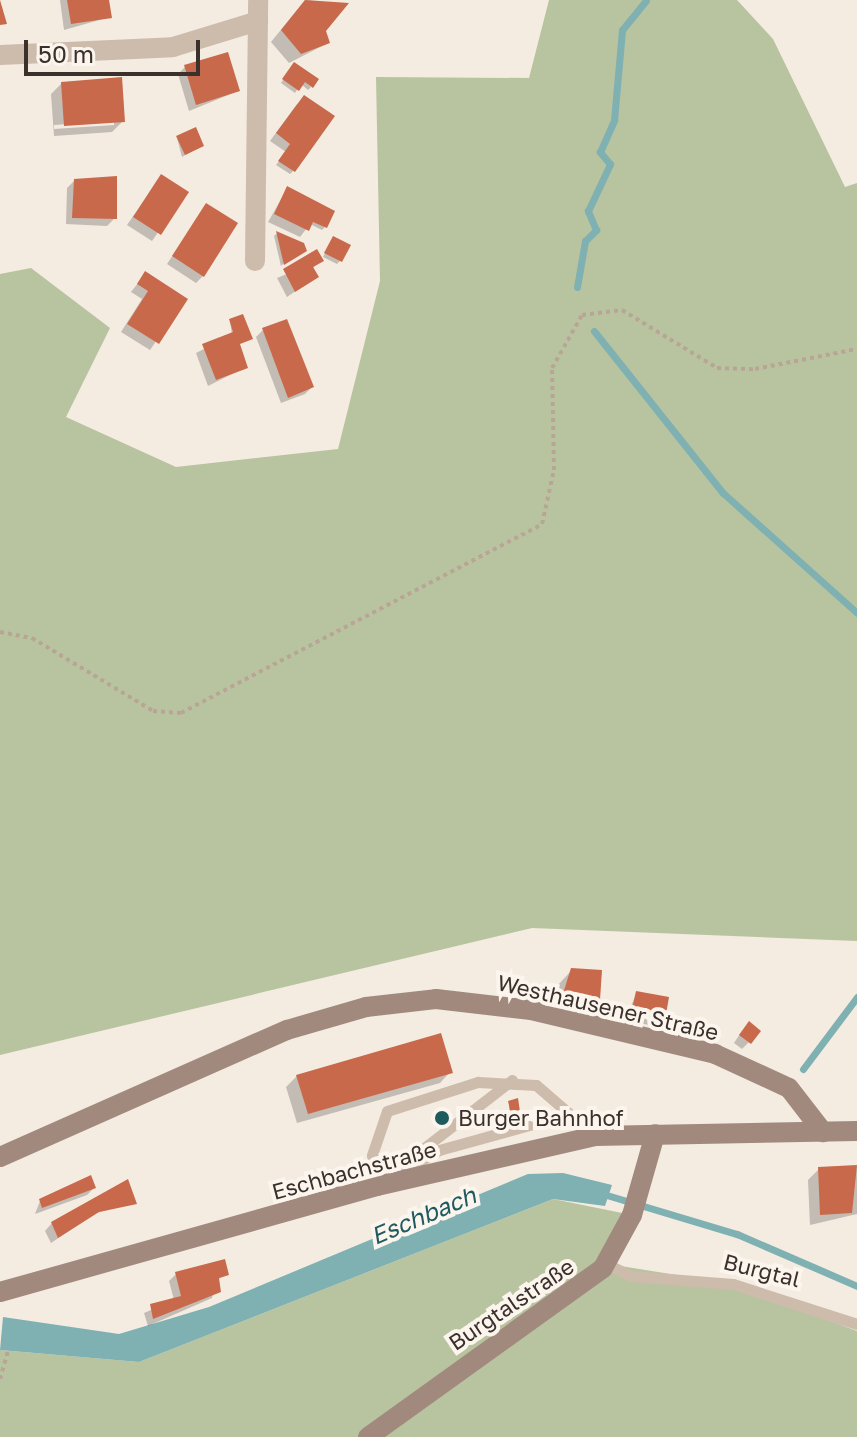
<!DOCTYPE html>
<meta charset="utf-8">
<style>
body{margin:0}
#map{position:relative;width:857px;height:1437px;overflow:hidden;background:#f4ebe1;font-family:"Golos Text",sans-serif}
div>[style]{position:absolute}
.green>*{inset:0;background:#b8c4a0}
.water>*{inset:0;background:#7fb0b2}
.shadow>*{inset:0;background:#0003}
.stream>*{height:7px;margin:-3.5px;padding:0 3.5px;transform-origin:3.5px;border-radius:3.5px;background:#7fb0b2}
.building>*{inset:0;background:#c8694b}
.path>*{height:4px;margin-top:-2px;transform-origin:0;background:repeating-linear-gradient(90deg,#b9a596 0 4px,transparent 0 8px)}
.service>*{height:11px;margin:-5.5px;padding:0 5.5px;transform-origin:5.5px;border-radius:5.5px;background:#cdbbac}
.minor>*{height:20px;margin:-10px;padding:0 10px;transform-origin:10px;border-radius:10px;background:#cdbbac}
.secondary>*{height:20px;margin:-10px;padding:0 10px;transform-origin:10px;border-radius:10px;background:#a18a7d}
.dots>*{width:22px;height:22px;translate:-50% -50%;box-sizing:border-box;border:4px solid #fbf5ee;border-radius:50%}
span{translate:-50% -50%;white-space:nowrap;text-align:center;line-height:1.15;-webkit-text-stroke:8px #fbf5ee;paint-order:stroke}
.street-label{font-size:22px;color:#3b302b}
.poi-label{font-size:22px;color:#3b302b}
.left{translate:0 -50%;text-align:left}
.water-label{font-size:24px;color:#1f5a5e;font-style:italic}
.scale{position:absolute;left:24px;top:40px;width:176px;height:36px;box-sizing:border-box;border:4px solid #3b302b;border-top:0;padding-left:10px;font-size:24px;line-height:28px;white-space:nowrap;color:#3b302b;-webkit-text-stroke:6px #fbf5ee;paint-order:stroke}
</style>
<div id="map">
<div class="green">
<div style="clip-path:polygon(549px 0,737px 0,773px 39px,845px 187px,857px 183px,857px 941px,532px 928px,0 1055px,0 274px,31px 268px,110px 328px,66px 417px,176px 467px,338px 449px,380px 281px,376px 77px,529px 78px)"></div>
<div style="clip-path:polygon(553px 1199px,632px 1215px,608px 1264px,733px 1284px,857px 1331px,857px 1437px,0 1437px,0 1350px,139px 1362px)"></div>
</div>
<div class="water">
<div style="clip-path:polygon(563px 1173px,612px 1185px,605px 1206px,553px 1199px,139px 1362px,0 1350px,3px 1317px,119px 1334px,209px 1307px,528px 1174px)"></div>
</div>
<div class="shadow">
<div style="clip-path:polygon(60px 0,107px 0,110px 17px,64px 30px)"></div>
<div style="clip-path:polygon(305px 0,346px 4px,323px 31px,328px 43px,289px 63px,271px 42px)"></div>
<div style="clip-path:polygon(185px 67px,238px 91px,189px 111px,178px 74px)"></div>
<div style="clip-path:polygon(292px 67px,311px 87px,308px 90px,301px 84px,295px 93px,281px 83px)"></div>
<div style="clip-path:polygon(evenodd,62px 83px,123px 121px,112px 132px,54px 136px,51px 94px,62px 83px,114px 121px,114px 125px,54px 129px,54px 125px,114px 121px)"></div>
<div style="clip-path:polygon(297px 104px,293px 171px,290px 174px,276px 165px,286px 152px,270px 141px)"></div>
<div style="clip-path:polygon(177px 138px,202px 146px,182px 157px)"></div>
<div style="clip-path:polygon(161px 176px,186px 192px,152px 241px,127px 225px)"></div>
<div style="clip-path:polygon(74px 181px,115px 218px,107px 226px,66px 224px,67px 188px)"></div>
<div style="clip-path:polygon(287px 189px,325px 227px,322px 230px,310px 224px,300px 237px,268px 222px)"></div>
<div style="clip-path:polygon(206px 205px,203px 276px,196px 283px,167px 264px)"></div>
<div style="clip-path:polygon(276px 234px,302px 245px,281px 266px,274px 236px)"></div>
<div style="clip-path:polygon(331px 241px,340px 261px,337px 264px,323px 257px)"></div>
<div style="clip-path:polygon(321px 260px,312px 269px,316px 277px,287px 297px,277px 278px)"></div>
<div style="clip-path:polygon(145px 274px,185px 299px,150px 350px,121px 332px,142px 299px,131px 292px)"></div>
<div style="clip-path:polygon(230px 321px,246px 367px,208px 386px,196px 353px,232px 335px)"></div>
<div style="clip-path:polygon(263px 330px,312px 387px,305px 394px,281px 403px,256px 337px)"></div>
<div style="clip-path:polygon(572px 970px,599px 999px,591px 1006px,556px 1003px,557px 986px)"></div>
<div style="clip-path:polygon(636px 994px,663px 1019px,656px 1026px,625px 1021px)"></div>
<div style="clip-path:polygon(742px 1031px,749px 1042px,742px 1049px,734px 1043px)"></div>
<div style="clip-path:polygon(450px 1072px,440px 1083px,297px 1123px,286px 1087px,297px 1076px)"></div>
<div style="clip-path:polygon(509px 1102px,518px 1111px,515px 1114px,509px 1115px)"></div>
<div style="clip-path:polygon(857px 1167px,857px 1214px,810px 1225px,808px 1180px,819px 1169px)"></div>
<div style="clip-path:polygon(94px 1188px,87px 1195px,35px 1214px,40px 1201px)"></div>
<div style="clip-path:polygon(97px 1202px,135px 1203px,96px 1213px,51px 1243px,45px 1231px,52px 1223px)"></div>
<div style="clip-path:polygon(176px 1274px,227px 1275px,216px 1280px,212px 1298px,148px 1326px,144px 1313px,174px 1300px,169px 1281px)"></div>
</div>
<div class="stream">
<div style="left:577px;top:287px;width:47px;rotate:-80.1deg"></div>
<div style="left:585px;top:241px;width:16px;rotate:-45deg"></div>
<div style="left:596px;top:230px;width:21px;rotate:-113deg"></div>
<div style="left:588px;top:211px;width:52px;rotate:-64.9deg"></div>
<div style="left:610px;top:164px;width:16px;rotate:-130deg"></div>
<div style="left:600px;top:152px;width:35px;rotate:-66deg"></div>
<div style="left:614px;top:120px;width:90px;rotate:-84.9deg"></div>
<div style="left:622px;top:30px;width:38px;rotate:-51deg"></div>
<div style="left:594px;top:331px;width:207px;rotate:51.5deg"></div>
<div style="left:723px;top:493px;width:180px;rotate:41.8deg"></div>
<div style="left:803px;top:1069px;width:90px;rotate:-53.1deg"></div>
<div style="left:600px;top:1193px;width:143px;rotate:16.7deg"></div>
<div style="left:737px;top:1234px;width:131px;rotate:23.4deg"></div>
</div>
<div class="building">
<div style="clip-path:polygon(0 0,7px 24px,0 25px)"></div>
<div style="clip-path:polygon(67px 0,109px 0,112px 18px,71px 24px)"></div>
<div style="clip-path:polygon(305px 0,349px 3px,326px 31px,330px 43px,301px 54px,281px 30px)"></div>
<div style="clip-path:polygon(228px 52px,240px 91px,196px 105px,184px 65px)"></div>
<div style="clip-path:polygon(294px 62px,319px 79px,313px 88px,305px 82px,299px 91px,282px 79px)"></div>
<div style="clip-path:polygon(122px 77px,125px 122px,64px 126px,61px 82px)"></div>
<div style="clip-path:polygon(304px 95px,335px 116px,295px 172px,278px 161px,290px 144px,276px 133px)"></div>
<div style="clip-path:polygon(196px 127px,204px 146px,185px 155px,176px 136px)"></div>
<div style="clip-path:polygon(161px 174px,189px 192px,161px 235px,133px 217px)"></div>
<div style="clip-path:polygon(117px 176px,117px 219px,72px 218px,74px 179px)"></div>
<div style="clip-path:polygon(287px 186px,335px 211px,327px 228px,313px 222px,309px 231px,274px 214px)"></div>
<div style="clip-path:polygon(206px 203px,238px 223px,204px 277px,172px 256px)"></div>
<div style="clip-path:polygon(276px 231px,304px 243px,307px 251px,284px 265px)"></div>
<div style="clip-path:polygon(333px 236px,351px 245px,342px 262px,324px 253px)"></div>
<div style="clip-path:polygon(317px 249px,324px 261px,313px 267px,319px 277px,295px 292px,283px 269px)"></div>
<div style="clip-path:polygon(145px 271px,188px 299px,159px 344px,127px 324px,148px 291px,137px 284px)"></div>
<div style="clip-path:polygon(243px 314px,253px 339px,240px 344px,248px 368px,216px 380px,202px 344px,233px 332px,229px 319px)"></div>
<div style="clip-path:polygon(287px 319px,314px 387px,288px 398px,262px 328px)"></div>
<div style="clip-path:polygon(571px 968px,602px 970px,600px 1000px,562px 997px)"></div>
<div style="clip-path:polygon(636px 991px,669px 997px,665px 1020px,631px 1014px)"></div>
<div style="clip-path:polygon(749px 1021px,761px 1031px,751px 1044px,739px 1035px)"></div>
<div style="clip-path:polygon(441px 1033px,453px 1073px,308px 1114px,296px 1075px)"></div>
<div style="clip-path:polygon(518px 1098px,520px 1112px,511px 1114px,508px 1101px)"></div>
<div style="clip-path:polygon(857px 1165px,852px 1213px,820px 1215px,818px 1167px)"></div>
<div style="clip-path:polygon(91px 1175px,96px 1188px,42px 1208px,39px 1199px)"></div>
<div style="clip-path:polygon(128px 1179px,137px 1204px,99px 1212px,58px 1238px,51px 1222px)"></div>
<div style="clip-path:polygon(225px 1259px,229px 1275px,219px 1278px,221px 1292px,153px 1319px,150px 1304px,181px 1296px,175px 1272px)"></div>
</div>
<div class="path">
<div style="left:0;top:632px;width:33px;rotate:11deg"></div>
<div style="left:32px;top:638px;width:141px;rotate:31.1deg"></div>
<div style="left:153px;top:711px;width:28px;rotate:4deg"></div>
<div style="left:181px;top:713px;width:407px;rotate:-27.6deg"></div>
<div style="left:542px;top:524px;width:55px;rotate:-77.5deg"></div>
<div style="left:554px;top:470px;width:102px;rotate:-91.1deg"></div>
<div style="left:552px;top:368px;width:61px;rotate:-60.5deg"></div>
<div style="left:582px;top:315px;width:40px;rotate:-7.1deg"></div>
<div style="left:622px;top:310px;width:111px;rotate:31.4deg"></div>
<div style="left:717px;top:368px;width:38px;rotate:2deg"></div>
<div style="left:755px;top:369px;width:104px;rotate:-11.1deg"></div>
<div style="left:0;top:1379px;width:29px;rotate:-74deg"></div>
</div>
<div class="service">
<div style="left:402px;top:1165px;width:139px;rotate:-37.7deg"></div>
<div style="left:394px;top:1176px;width:52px;rotate:-30deg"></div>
<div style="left:439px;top:1150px;width:135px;rotate:-15.5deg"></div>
<div style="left:377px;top:1186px;width:31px;rotate:-99deg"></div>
<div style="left:372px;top:1155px;width:46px;rotate:-71.2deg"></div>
<div style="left:387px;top:1111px;width:96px;rotate:-17.7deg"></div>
<div style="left:478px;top:1082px;width:58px;rotate:3deg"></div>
<div style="left:536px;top:1085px;width:78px;rotate:40.8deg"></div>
<div style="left:607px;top:1264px;width:27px;rotate:27deg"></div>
<div style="left:631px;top:1276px;width:102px;rotate:4.5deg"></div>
<div style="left:733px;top:1284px;width:130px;rotate:17.9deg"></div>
</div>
<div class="minor">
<div style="left:0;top:55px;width:173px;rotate:-2.6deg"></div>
<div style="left:173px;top:47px;width:89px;rotate:-17deg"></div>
<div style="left:255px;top:261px;width:261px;rotate:-89.3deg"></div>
</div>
<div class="secondary">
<div style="left:0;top:1157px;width:314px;rotate:-23.9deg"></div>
<div style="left:287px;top:1030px;width:82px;rotate:-16.2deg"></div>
<div style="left:366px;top:1007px;width:70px;rotate:-6.5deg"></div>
<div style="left:436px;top:999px;width:96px;rotate:6.6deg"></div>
<div style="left:531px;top:1010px;width:189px;rotate:13.4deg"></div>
<div style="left:715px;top:1054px;width:81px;rotate:24.7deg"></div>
<div style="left:789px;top:1088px;width:56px;rotate:52.3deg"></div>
<div style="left:0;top:1292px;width:392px;rotate:-15.7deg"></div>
<div style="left:377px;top:1186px;width:224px;rotate:-12.9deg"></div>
<div style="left:595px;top:1136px;width:262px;rotate:-1.1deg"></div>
<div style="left:368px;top:1437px;width:289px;rotate:-35.7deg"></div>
<div style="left:603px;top:1268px;width:60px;rotate:-61.3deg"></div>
<div style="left:632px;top:1215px;width:84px;rotate:-74.1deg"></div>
</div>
<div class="dots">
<div style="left:442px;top:1118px;background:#1f5a5e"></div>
</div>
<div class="street-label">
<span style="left:608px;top:1007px;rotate:13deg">Westhausener Straße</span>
<span style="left:354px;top:1170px;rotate:-15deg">Eschbachstraße</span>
<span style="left:762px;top:1270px;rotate:14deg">Burgtal</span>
<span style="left:511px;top:1304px;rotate:-34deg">Burgtalstraße</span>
</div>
<div class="poi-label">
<span class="left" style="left:458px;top:1118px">Burger Bahnhof</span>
</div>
<div class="water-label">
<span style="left:423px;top:1215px;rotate:-23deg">Eschbach</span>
</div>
<div class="scale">50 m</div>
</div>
